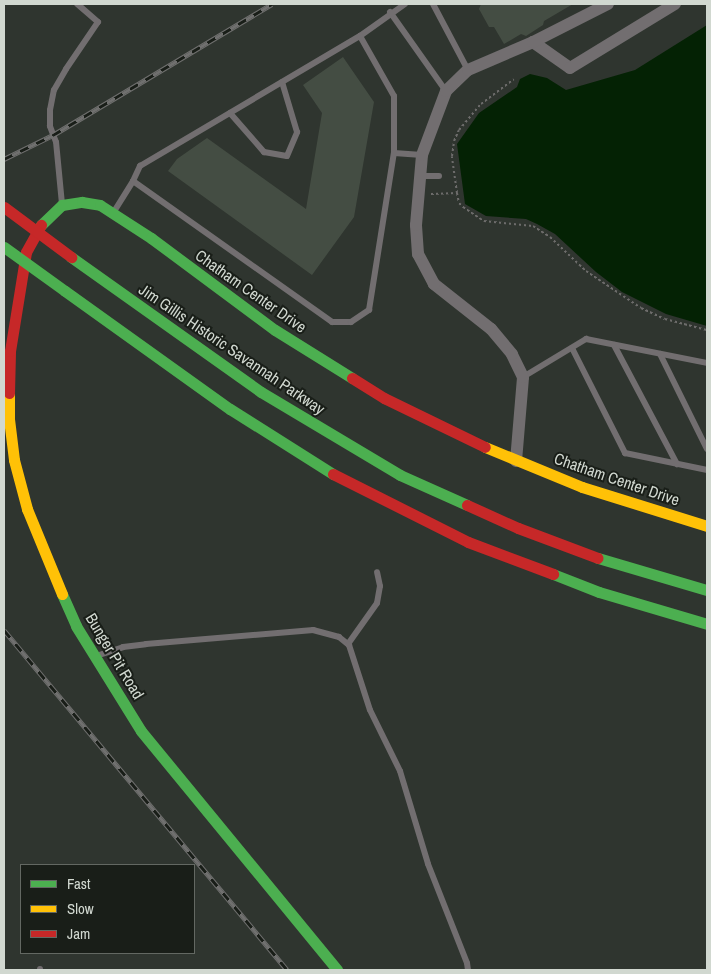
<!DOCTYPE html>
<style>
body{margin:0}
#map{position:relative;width:711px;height:974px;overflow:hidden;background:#2f352f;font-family:"Archivo Narrow",sans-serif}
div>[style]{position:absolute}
.water>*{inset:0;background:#042204}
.building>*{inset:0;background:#444d43}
.path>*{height:2px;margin-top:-1px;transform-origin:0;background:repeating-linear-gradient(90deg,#6d6c6b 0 2.5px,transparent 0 5px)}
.lane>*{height:6px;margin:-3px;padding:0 3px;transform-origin:3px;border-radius:3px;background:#726e70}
.street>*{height:12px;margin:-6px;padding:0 6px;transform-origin:6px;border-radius:6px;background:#726e70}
.fast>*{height:11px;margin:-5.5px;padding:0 5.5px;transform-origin:5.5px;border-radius:5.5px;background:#4caf50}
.slow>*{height:11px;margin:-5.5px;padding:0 5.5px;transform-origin:5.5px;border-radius:5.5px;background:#ffc107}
.jam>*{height:11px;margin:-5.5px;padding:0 5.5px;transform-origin:5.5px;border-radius:5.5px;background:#c62828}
.rail>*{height:5px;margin-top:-2.5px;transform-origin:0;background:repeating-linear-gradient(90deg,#191e18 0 9px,#70706f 0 18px);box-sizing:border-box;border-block:1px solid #70706f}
.fast-bridge>*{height:11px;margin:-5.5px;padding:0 5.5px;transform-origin:5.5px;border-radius:5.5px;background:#4caf50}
.jam-bridge>*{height:11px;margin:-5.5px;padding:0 5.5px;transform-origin:5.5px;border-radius:5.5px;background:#c62828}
span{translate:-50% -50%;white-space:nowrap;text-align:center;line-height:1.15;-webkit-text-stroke:4px #191e18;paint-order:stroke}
.street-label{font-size:16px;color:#d1d8d0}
.frame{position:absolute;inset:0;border:5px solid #d1d8d0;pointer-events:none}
.legend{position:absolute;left:20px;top:864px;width:175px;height:90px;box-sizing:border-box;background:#191e18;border:1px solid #636862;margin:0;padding:6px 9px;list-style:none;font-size:15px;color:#d1d8d0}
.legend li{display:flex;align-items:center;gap:10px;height:25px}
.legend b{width:25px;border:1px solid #636862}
</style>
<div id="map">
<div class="water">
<div style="clip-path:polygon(707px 25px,707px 326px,666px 314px,622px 292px,596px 272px,555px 234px,537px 224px,526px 219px,486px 216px,465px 204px,457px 144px,479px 113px,517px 87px,520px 79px,530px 74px,547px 78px,566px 90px,635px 70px)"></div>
</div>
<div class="building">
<div style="clip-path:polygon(481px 4px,573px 4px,544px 21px,543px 25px,526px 36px,521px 34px,504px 44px,494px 27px,489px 27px,479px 9px)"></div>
<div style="clip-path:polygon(343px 57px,374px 102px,354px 217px,312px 275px,168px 171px,177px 159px,207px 138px,306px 209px,322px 113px,303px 85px)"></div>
</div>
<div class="path">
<div style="left:457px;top:193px;width:10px;rotate:79deg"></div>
<div style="left:459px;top:203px;width:6px;rotate:45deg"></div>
<div style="left:463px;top:207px;width:25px;rotate:34deg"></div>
<div style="left:484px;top:221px;width:49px;rotate:5.8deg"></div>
<div style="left:533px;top:226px;width:20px;rotate:33deg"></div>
<div style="left:550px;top:237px;width:50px;rotate:43.4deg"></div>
<div style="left:586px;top:271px;width:66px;rotate:33.9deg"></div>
<div style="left:641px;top:308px;width:26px;rotate:25deg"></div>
<div style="left:665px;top:319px;width:43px;rotate:14.7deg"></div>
<div style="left:431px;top:194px;width:26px;rotate:-2deg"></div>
<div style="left:457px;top:193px;width:37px;rotate:-98deg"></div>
<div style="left:452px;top:156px;width:15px;rotate:-82deg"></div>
<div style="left:454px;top:141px;width:12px;rotate:-66deg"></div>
<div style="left:459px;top:130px;width:34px;rotate:-50deg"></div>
<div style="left:481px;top:104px;width:41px;rotate:-37.1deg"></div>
</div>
<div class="lane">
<div style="left:433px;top:4px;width:75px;rotate:62.1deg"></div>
<div style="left:390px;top:12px;width:97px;rotate:54.7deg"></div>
<div style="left:360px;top:36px;width:55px;rotate:-35.4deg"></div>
<div style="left:230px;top:113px;width:52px;rotate:48.9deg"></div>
<div style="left:264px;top:152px;width:23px;rotate:10deg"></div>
<div style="left:287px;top:156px;width:26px;rotate:-67deg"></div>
<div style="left:297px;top:132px;width:52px;rotate:-106.7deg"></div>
<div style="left:420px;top:176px;width:19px"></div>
<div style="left:133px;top:181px;width:17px;rotate:-65deg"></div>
<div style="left:140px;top:166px;width:256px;rotate:-30.6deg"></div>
<div style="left:360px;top:36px;width:69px;rotate:60.5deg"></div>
<div style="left:394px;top:96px;width:57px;rotate:90deg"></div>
<div style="left:62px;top:204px;width:62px;rotate:-95.5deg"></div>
<div style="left:56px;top:142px;width:17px;rotate:-111deg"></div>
<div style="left:50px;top:126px;width:16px;rotate:-90deg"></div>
<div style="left:50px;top:110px;width:20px;rotate:-79deg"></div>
<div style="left:54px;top:90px;width:24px;rotate:-60deg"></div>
<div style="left:66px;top:69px;width:57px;rotate:-55.8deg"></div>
<div style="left:98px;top:22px;width:28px;rotate:-139deg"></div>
<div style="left:115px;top:210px;width:34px;rotate:-58deg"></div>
<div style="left:133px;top:181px;width:244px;rotate:35.3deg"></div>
<div style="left:332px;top:322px;width:19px"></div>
<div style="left:351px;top:322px;width:22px;rotate:-34deg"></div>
<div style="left:369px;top:310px;width:159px;rotate:-81deg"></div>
<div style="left:394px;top:153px;width:28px;rotate:4deg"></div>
<div style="left:614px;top:345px;width:135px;rotate:62.1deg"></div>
<div style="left:572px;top:348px;width:118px;rotate:63.2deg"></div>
<div style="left:625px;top:453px;width:84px;rotate:11.7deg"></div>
<div style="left:660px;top:354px;width:106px;rotate:63.7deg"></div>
<div style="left:523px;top:377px;width:74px;rotate:-31.1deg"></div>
<div style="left:586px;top:339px;width:123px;rotate:11.2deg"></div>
<div style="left:348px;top:644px;width:50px;rotate:-54.7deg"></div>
<div style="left:377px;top:603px;width:17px;rotate:-80deg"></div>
<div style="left:380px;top:586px;width:14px;rotate:-102deg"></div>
<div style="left:96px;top:656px;width:28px;rotate:-18deg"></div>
<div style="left:123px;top:647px;width:23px;rotate:-7deg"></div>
<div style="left:146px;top:644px;width:168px;rotate:-4.8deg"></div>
<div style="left:313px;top:630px;width:27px;rotate:15deg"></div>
<div style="left:339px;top:637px;width:13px;rotate:39deg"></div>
<div style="left:349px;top:645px;width:68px;rotate:72.1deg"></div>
<div style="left:370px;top:710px;width:68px;rotate:63.8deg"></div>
<div style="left:400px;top:771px;width:97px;rotate:73.2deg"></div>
<div style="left:428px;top:864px;width:106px;rotate:68.5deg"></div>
<div style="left:467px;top:963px;width:7px;rotate:82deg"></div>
<div style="left:40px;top:969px;width:1px;rotate:90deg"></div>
</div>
<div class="street">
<div style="left:533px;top:42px;width:45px;rotate:35.1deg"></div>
<div style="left:570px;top:68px;width:123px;rotate:-31.4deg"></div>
<div style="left:516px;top:461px;width:84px;rotate:-85.2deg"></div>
<div style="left:523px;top:377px;width:25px;rotate:-116deg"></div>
<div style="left:512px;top:354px;width:33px;rotate:-130deg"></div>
<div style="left:491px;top:329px;width:73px;rotate:-141.7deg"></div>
<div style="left:434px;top:284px;width:34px;rotate:-118deg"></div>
<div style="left:418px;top:254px;width:29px;rotate:-94deg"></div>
<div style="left:416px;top:225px;width:70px;rotate:-85.1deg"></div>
<div style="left:422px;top:155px;width:68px;rotate:-69.4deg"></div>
<div style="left:446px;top:91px;width:30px;rotate:-44deg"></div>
<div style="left:468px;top:70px;width:71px;rotate:-23.3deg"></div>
<div style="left:533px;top:42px;width:84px;rotate:-26.9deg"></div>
</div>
<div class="fast">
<div style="left:41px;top:225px;width:29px;rotate:-44deg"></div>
<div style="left:62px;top:205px;width:20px;rotate:-9deg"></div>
<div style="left:82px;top:202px;width:18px;rotate:9deg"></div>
<div style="left:100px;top:205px;width:61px;rotate:32.9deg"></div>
<div style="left:151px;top:238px;width:154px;rotate:36.6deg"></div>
<div style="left:275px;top:330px;width:91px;rotate:31.9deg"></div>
<div style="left:71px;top:257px;width:233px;rotate:35.4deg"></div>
<div style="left:261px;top:392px;width:162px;rotate:30.8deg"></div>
<div style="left:400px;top:475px;width:73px;rotate:24.1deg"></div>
<div style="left:65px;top:291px;width:203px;rotate:35.6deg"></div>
<div style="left:230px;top:409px;width:122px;rotate:32.3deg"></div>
<div style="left:598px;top:558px;width:114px;rotate:16.4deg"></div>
<div style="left:553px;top:574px;width:49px;rotate:21.4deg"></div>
<div style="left:599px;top:592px;width:113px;rotate:16.5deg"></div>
<div style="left:62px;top:594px;width:35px;rotate:66deg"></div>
<div style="left:76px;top:626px;width:123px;rotate:58.2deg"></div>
<div style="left:141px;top:731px;width:309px;rotate:50.6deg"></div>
</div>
<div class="slow">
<div style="left:9px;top:393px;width:26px;rotate:90deg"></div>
<div style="left:9px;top:419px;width:41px;rotate:83deg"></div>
<div style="left:14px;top:460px;width:51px;rotate:75.1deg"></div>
<div style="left:27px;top:509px;width:92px;rotate:67.6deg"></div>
<div style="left:485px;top:447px;width:105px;rotate:22.4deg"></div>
<div style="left:582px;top:487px;width:131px;rotate:17.3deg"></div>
</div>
<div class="jam">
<div style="left:352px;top:378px;width:38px;rotate:32deg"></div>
<div style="left:384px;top:398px;width:112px;rotate:25.9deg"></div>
<div style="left:9px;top:393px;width:42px;rotate:-88.6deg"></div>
<div style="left:10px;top:351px;width:100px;rotate:-80.8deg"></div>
<div style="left:26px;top:252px;width:31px;rotate:-61deg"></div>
<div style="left:333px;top:474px;width:151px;rotate:26.7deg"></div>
<div style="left:468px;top:542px;width:91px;rotate:20.6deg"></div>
<div style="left:467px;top:505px;width:56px;rotate:24.3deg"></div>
<div style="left:518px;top:528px;width:85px;rotate:20.6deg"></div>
</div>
<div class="rail">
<div style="left:4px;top:159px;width:55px;rotate:-26.1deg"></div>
<div style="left:53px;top:135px;width:255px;rotate:-30.9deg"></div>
<div style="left:4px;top:630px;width:442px;rotate:50.2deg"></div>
</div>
<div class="fast-bridge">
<div style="left:4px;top:247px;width:75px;rotate:35.8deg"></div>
</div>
<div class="jam-bridge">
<div style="left:4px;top:207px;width:84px;rotate:36.7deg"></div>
</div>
<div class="street-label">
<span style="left:251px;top:291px;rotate:35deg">Chatham Center Drive</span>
<span style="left:232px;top:349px;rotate:34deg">Jim Gillis Historic Savannah Parkway</span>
<span style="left:617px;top:479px;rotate:19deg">Chatham Center Drive</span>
<span style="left:115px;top:656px;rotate:59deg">Bunger Pit Road</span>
</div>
<div class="frame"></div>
<ul class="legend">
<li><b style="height:6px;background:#4caf50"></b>Fast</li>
<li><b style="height:6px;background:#ffc107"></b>Slow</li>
<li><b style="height:6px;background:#c62828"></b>Jam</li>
</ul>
</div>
